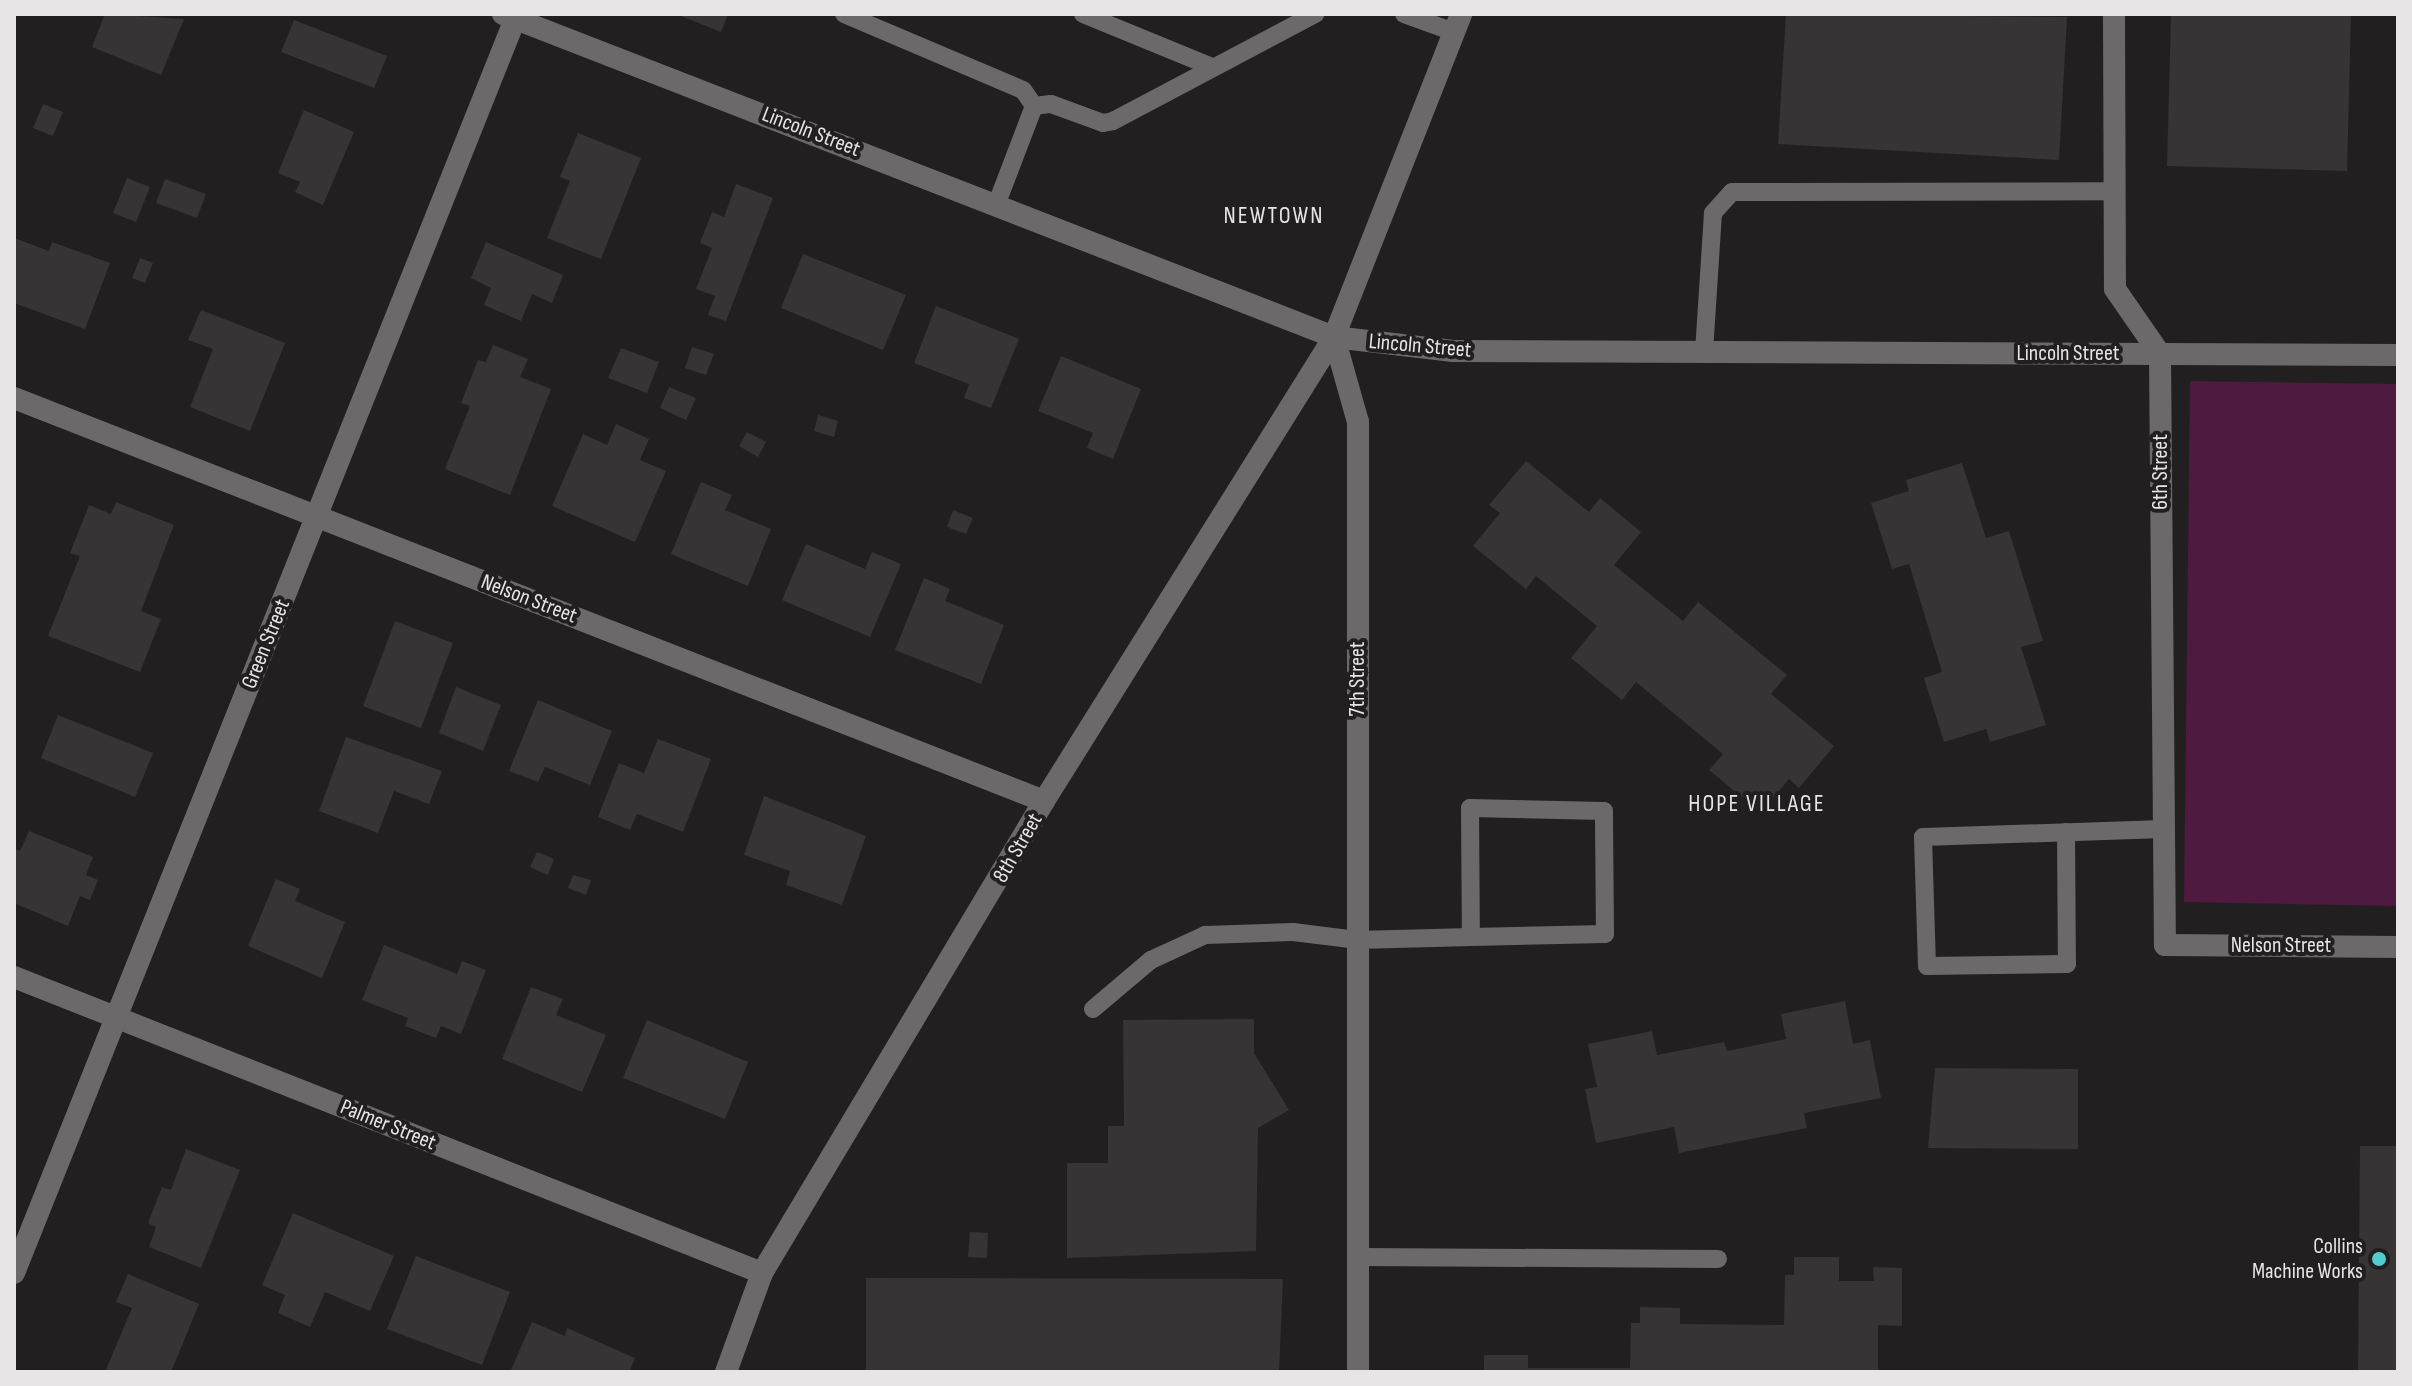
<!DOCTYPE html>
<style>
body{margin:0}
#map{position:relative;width:2412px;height:1386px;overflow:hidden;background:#221f21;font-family:"Sofia Sans Condensed",sans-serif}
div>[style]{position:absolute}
.green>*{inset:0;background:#4e1a3f}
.building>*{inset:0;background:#373435}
.service>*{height:18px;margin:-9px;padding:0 9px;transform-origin:9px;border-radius:9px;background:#6c696b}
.minor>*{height:22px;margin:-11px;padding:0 11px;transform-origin:11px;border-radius:11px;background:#6c696b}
.tertiary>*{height:22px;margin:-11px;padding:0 11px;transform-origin:11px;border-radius:11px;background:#6c696b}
.dots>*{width:22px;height:22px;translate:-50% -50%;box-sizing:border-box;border:4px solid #221f21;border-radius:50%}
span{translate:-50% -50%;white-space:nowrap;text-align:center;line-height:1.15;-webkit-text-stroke:8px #221f21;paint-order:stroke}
.street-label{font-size:22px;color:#e7e5e6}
.poi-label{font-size:22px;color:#e7e5e6}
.right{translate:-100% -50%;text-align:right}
.neighbourhood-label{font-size:24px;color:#e7e5e6;letter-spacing:2px}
.frame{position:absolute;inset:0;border:16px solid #e7e5e6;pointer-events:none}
</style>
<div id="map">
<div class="green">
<div style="clip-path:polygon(2190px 381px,2398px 384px,2398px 906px,2184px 902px)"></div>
</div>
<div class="building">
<div style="clip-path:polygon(105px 14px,184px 19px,161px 75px,92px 47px)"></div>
<div style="clip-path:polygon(676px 14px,728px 14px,721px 32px)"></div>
<div style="clip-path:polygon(1786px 14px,2067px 17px,2059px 160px,1778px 144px)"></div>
<div style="clip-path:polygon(2171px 14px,2351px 14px,2347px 171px,2167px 166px)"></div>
<div style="clip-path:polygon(294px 20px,387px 56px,374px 88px,281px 52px)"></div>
<div style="clip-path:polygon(43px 104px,63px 112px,53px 136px,33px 128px)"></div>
<div style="clip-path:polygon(304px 110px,354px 132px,323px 205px,295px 192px,300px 182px,278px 173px)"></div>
<div style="clip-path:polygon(578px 133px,641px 158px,601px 259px,547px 238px,570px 181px,560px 177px)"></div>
<div style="clip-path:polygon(127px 178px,150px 187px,136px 222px,113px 213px)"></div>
<div style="clip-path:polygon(165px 179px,206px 194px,197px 218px,156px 203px)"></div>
<div style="clip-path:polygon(736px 184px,773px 198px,726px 321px,708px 315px,715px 296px,696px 289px,712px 248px,700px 243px,712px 212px,724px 217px)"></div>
<div style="clip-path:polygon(14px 238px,49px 251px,52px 242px,110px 263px,85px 329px,14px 303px)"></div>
<div style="clip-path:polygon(486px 242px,563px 275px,552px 303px,532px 294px,521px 321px,484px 305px,491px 288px,471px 278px)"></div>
<div style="clip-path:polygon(803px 254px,906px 295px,883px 350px,781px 308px)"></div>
<div style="clip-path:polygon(140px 258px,153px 263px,145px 283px,132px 278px)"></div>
<div style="clip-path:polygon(936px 306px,1019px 339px,991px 408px,964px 398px,969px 384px,914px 363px)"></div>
<div style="clip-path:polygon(201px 310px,285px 343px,250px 431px,190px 407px,213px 349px,188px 340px)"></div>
<div style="clip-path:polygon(493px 345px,528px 359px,520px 377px,551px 389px,510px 495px,445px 469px,470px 406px,461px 403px,478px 360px,486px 362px)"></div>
<div style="clip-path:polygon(692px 347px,714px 354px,706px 375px,685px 368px)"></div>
<div style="clip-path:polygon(621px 348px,659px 362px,647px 393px,608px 378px)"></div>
<div style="clip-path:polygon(1061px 356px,1141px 389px,1113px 459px,1087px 448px,1093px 433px,1038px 411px)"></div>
<div style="clip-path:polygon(669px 387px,696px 398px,686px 420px,660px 408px)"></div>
<div style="clip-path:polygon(818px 415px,838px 421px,834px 437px,814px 431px)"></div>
<div style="clip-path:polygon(616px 424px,649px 439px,640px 460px,666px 471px,635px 542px,552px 506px,583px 434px,607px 445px)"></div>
<div style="clip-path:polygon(747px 432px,766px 442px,758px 457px,739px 446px)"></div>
<div style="clip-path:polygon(1526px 461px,1589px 512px,1600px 498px,1641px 532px,1614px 565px,1683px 621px,1698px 602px,1787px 675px,1771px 694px,1834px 746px,1799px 788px,1789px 779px,1761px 813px,1709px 770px,1723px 754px,1636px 682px,1622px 700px,1571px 658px,1597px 626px,1536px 576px,1526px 589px,1473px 546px,1500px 513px,1489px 505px)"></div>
<div style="clip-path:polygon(1962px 463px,1986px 538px,2009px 531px,2043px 641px,2021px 647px,2046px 725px,1990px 742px,1986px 729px,1944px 742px,1924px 678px,1942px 672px,1909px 564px,1892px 569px,1871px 503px,1909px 491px,1906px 480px)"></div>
<div style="clip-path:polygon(701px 482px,732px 495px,725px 510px,771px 529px,748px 586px,671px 554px)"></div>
<div style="clip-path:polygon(116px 502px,174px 525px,141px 611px,161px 619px,140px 672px,48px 636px,80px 556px,70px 553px,89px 505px,111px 514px)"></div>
<div style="clip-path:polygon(953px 510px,973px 518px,966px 534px,947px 527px)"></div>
<div style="clip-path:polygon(806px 544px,865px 569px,872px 552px,901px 564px,870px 637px,782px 600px)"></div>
<div style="clip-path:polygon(924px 578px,950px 589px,945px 601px,1004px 625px,981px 684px,895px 650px)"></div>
<div style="clip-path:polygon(395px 621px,453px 643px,421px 728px,363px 706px)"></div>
<div style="clip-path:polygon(456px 687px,501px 705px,483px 751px,439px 733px)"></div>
<div style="clip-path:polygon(538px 700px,612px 731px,590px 785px,545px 767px,538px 782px,509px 771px)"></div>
<div style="clip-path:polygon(58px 715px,153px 753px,135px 797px,41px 758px)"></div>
<div style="clip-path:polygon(346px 737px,442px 771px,429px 804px,394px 791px,378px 833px,319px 811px)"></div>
<div style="clip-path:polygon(658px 739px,711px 759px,683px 832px,637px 814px,630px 830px,598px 817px,619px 763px,644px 773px)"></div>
<div style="clip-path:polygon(764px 796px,866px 836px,842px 905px,786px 885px,790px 871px,744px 855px)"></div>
<div style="clip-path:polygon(29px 831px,93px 857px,86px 875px,98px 880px,90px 900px,80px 896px,68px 926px,14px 903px,14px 849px,20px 851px)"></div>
<div style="clip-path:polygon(537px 852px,554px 859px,548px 875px,530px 867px)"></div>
<div style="clip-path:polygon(573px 875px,591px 880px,586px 895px,568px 888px)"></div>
<div style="clip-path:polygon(276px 879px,300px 889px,295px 901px,345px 922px,322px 978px,248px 946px)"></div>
<div style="clip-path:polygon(384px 945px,457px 974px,462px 961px,486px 970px,461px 1034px,441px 1026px,436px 1038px,405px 1026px,408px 1018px,362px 1000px)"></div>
<div style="clip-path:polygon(531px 987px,563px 999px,556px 1015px,606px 1035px,582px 1092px,502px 1059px)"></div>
<div style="clip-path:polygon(1845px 1001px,1853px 1044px,1870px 1040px,1881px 1098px,1804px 1113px,1807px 1128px,1679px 1153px,1674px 1127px,1596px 1143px,1585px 1089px,1597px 1087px,1588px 1044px,1652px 1031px,1657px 1055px,1724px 1042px,1727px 1051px,1786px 1039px,1781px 1014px)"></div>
<div style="clip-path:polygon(1254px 1019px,1254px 1053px,1289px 1110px,1258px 1128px,1256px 1251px,1067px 1258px,1067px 1163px,1108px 1163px,1108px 1126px,1124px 1126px,1123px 1020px)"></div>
<div style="clip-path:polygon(647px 1020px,748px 1062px,725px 1119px,623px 1078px)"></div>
<div style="clip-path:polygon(1935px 1068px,2078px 1069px,2078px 1149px,1928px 1148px)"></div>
<div style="clip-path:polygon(2360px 1146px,2398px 1146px,2398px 1372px,2358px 1372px)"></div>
<div style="clip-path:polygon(186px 1149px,240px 1170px,201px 1268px,149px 1247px,156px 1227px,148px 1223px,162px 1187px,171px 1190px)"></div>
<div style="clip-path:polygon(293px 1213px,394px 1256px,370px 1311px,325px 1292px,310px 1327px,278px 1313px,285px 1295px,262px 1285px)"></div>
<div style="clip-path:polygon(970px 1232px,988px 1233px,987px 1258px,968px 1257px)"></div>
<div style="clip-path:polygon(416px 1256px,510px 1292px,482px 1365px,387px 1329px)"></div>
<div style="clip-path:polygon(1794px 1257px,1839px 1257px,1839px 1281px,1874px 1281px,1873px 1267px,1902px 1268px,1902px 1326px,1878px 1325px,1878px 1372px,1484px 1372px,1484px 1355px,1528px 1355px,1528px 1368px,1630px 1368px,1631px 1323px,1640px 1323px,1640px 1307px,1680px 1308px,1680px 1324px,1784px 1325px,1785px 1275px,1794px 1275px)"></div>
<div style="clip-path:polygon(128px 1274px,199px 1304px,171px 1372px,105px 1372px,132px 1308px,116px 1302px)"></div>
<div style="clip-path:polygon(866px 1278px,1283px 1279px,1279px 1372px,829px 1372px,866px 1371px)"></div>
<div style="clip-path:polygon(532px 1322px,565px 1336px,567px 1328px,635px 1358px,629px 1372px,511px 1370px)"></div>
</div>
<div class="service">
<div style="left:844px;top:14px;width:194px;rotate:23deg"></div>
<div style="left:1023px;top:90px;width:19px;rotate:55deg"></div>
<div style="left:1034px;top:106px;width:104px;rotate:110.9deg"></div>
<div style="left:1083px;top:14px;width:139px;rotate:22.3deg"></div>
<div style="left:1404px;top:14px;width:53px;rotate:19.8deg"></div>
<div style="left:1034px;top:106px;width:17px;rotate:-7deg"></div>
<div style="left:1051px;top:104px;width:55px;rotate:20.1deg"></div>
<div style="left:1103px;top:123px;width:10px;rotate:-11deg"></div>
<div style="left:1113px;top:121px;width:229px;rotate:-27.9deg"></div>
<div style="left:1704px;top:352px;width:139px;rotate:-86.3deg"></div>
<div style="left:1713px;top:213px;width:28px;rotate:-48deg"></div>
<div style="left:1732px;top:192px;width:382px;rotate:-0.1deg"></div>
<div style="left:2066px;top:832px;width:132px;rotate:89.6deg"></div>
<div style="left:2067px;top:964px;width:140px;rotate:179.2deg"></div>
<div style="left:1927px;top:966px;width:129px;rotate:-91.8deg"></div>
<div style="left:1923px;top:837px;width:240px;rotate:-1.9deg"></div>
<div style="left:1093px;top:1009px;width:76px;rotate:-40.2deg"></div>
<div style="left:1151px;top:960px;width:60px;rotate:-24.8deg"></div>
<div style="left:1205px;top:935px;width:88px;rotate:-2deg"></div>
<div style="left:1293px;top:932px;width:64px;rotate:7.1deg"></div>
<div style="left:1357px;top:940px;width:114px;rotate:-1.5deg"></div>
<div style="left:1471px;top:937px;width:134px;rotate:-1.3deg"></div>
<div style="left:1605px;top:934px;width:123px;rotate:-90.5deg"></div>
<div style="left:1604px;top:811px;width:134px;rotate:-178.7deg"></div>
<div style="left:1470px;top:808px;width:129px;rotate:89.6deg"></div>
<div style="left:1358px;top:1257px;width:360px;rotate:0.3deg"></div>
</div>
<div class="minor">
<div style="left:2114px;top:14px;width:275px;rotate:89.8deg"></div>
<div style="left:2115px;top:289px;width:79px;rotate:55.3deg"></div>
<div style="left:2160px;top:354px;width:591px;rotate:89.52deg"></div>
<div style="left:2165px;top:945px;width:233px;rotate:0.5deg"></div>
<div style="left:14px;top:398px;width:1106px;rotate:21.37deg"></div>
<div style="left:14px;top:977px;width:804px;rotate:21.59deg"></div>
<div style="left:14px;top:1273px;width:1356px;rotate:-68.22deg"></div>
<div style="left:726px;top:1372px;width:105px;rotate:-70deg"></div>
<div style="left:762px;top:1273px;width:550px;rotate:-59.14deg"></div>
<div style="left:1044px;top:801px;width:547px;rotate:-57.99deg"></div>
</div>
<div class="tertiary">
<div style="left:503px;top:14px;width:892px;rotate:21.24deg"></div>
<div style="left:1334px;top:337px;width:120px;rotate:6.7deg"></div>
<div style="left:1453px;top:351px;width:945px;rotate:0.24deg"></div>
<div style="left:1358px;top:1372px;width:950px;rotate:-90deg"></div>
<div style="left:1358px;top:422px;width:88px;rotate:-105.8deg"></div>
<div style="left:1334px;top:337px;width:347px;rotate:-68.5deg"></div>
</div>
<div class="dots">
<div style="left:2379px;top:1259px;background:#51ccd1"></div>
</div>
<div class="street-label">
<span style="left:811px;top:132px;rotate:21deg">Lincoln Street</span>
<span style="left:1420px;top:346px;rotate:5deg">Lincoln Street</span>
<span style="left:2068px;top:354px">Lincoln Street</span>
<span style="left:2161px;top:472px;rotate:-90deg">6th Street</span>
<span style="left:529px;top:599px;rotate:21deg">Nelson Street</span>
<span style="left:266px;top:644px;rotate:-68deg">Green Street</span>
<span style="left:1358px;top:679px;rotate:-90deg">7th Street</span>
<span style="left:1018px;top:848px;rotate:-60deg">8th Street</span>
<span style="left:2281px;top:946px">Nelson Street</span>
<span style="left:388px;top:1125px;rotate:22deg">Palmer Street</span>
</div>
<div class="poi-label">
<span class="right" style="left:2363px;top:1259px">Collins<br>Machine Works</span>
</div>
<div class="neighbourhood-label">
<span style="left:1274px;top:216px">NEWTOWN</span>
<span style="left:1757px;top:804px">HOPE VILLAGE</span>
</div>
<div class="frame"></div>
</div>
